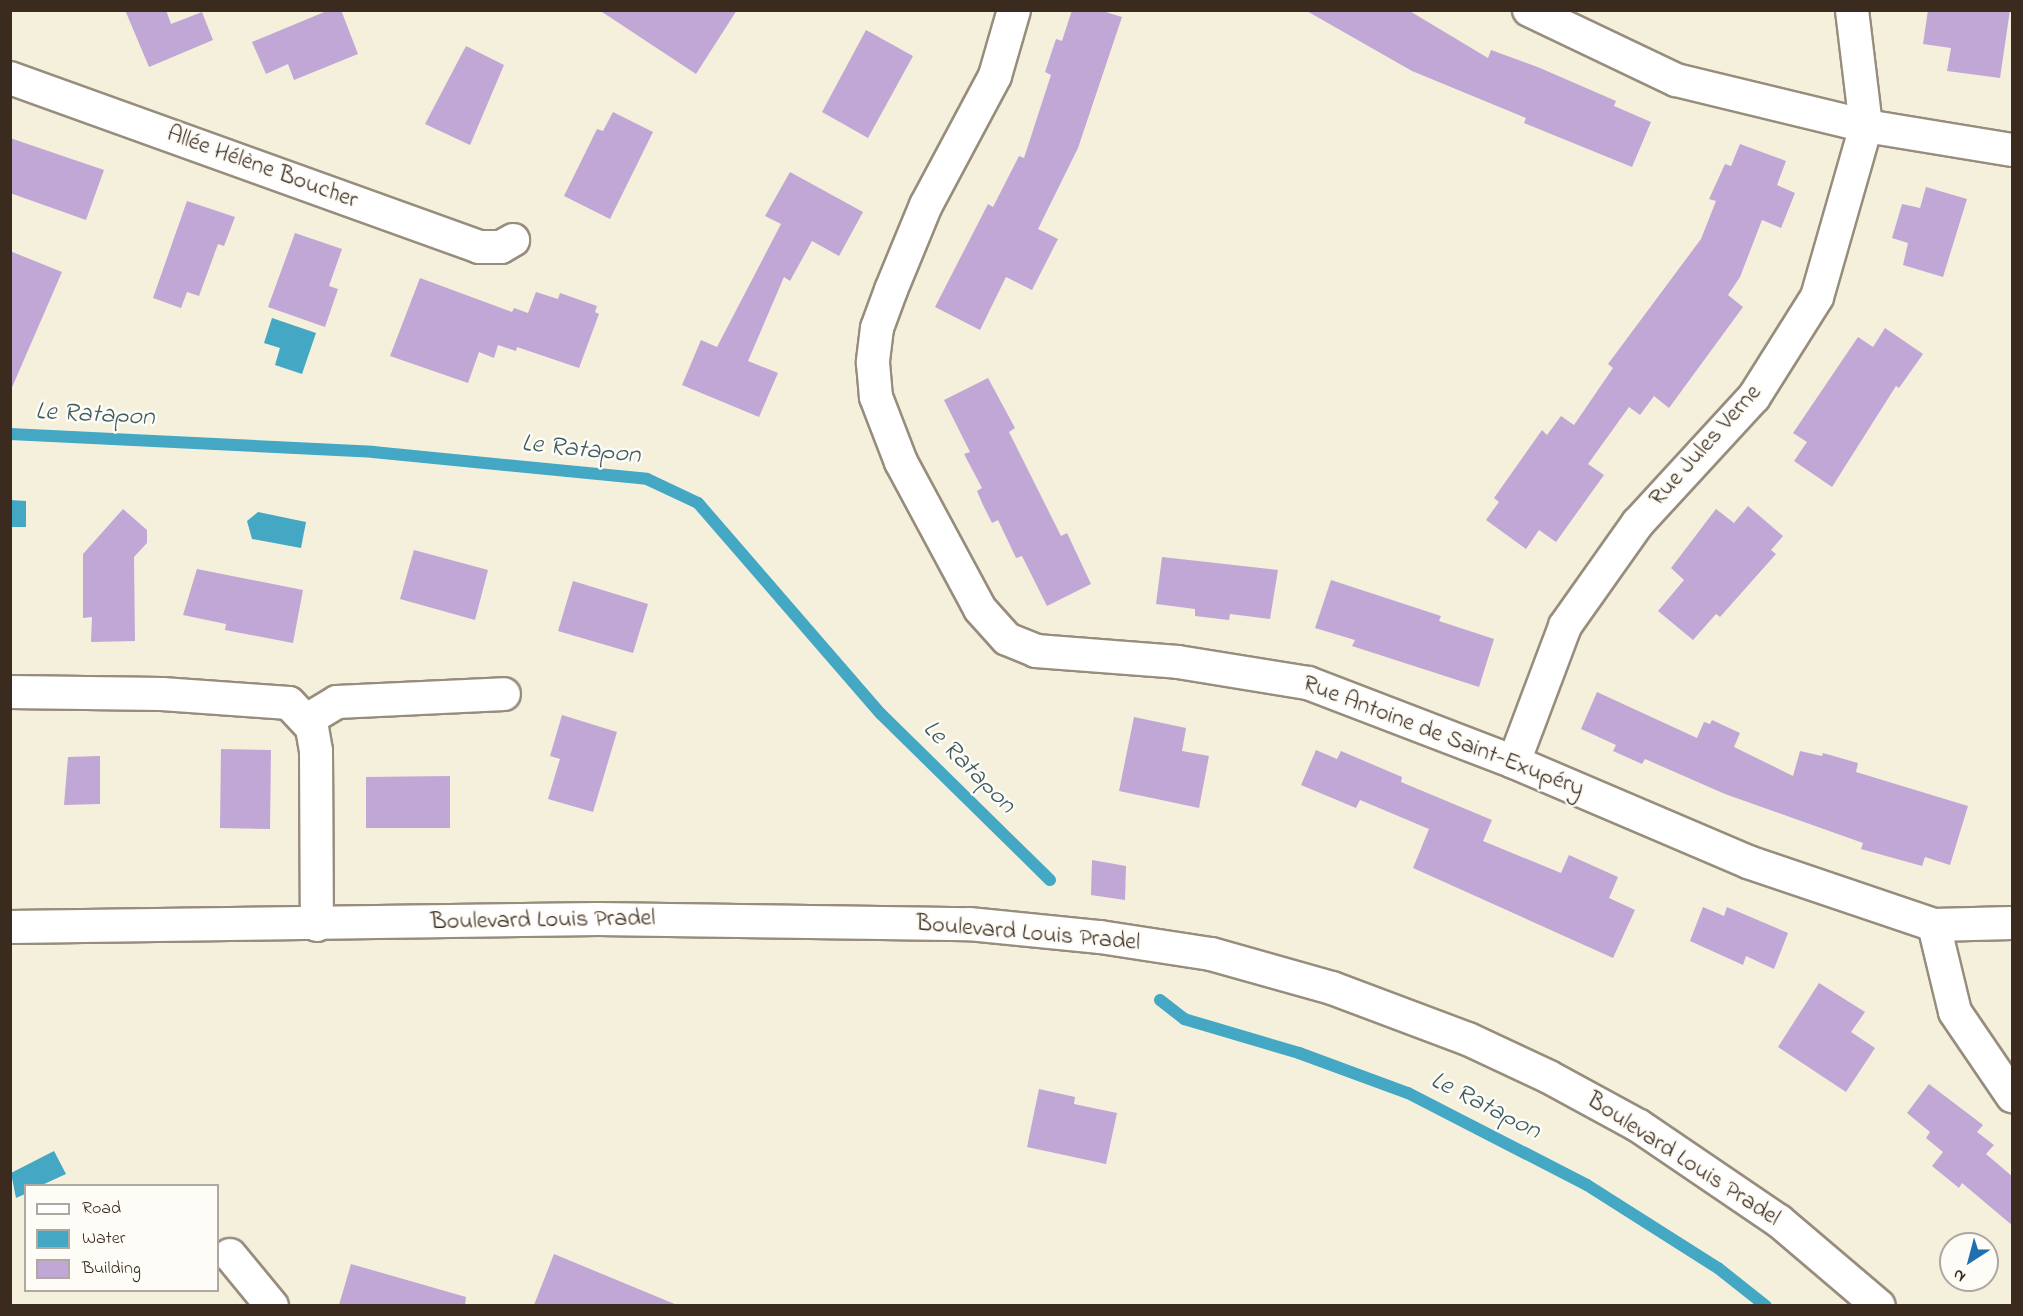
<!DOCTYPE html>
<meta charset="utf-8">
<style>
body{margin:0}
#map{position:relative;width:2023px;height:1316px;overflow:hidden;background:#f4f0dc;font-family:"Indie Flower",sans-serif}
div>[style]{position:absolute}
.water>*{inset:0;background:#44a7c4}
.stream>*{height:12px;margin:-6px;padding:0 6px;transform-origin:6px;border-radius:6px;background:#44a7c4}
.building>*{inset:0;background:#c1a7d5}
.roads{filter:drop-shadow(2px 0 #988d7d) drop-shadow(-2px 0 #988d7d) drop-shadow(0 2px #988d7d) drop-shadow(0 -2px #988d7d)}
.minor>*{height:32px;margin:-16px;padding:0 16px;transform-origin:16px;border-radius:16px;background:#fff}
span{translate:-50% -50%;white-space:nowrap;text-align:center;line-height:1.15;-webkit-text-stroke:5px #fdfcf7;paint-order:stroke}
.street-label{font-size:24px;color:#3b2a1e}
.water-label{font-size:26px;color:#3f5c60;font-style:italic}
.frame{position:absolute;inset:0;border:12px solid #3b2a1e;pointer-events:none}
.legend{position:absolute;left:24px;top:1184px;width:195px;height:108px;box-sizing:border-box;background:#fdfcf7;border:2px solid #afa8a0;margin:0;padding:8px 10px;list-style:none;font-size:18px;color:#3b2a1e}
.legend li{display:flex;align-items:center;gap:12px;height:30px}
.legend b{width:30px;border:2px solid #afa8a0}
.north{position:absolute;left:1939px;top:1232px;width:60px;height:60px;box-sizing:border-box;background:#fdfcf7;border:2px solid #afa8a0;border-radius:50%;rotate:216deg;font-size:16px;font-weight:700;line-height:24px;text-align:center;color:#3b2a1e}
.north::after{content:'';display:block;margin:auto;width:21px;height:27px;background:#1f6fb2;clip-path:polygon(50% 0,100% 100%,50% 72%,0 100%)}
</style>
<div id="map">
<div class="water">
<div style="clip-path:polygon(272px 318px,316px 333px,302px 374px,275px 365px,280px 348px,264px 343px)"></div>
<div style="clip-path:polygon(11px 500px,26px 501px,26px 527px,11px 527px)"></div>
<div style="clip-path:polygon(258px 512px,306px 522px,301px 548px,252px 539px,247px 521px)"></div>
<div style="clip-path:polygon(54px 1151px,66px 1174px,42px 1185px,26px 1186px,25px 1194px,16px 1198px,11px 1173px)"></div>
</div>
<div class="stream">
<div style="left:10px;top:434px;width:363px;rotate:2.8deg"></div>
<div style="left:373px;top:452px;width:275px;rotate:5.6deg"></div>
<div style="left:647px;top:479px;width:56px;rotate:25.2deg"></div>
<div style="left:698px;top:503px;width:279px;rotate:49.1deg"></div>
<div style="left:881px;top:714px;width:237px;rotate:44.5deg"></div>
<div style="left:1160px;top:1000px;width:31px;rotate:38deg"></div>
<div style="left:1184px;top:1019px;width:120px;rotate:16.5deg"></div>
<div style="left:1299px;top:1053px;width:116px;rotate:20.2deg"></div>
<div style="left:1408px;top:1093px;width:201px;rotate:27.2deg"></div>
<div style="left:1587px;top:1185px;width:155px;rotate:32.4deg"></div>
<div style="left:1718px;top:1268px;width:61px;rotate:38.4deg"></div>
</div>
<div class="building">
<div style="clip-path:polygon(125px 10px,166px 10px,171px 24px,202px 12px,213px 40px,149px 67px)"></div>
<div style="clip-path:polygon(329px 10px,341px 10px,358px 54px,294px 80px,288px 64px,266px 74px,252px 42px)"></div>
<div style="clip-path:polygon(599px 10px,737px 10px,696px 74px)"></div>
<div style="clip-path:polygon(1072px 10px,1099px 10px,1122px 17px,1078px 148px,1038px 229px,1058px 239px,1032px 290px,1006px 277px,980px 330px,935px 307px,988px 204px,993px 207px,1019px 156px,1024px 158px,1051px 75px,1045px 72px,1056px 39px,1062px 41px)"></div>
<div style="clip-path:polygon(1305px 10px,1408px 10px,1488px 58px,1491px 50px,1540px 68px,1616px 101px,1614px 106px,1651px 122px,1632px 167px,1524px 123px,1526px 118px,1412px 71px)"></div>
<div style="clip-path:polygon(1928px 10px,2010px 10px,2000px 78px,1947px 71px,1951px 48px,1923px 44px)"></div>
<div style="clip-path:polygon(866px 30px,913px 56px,868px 138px,822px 112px)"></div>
<div style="clip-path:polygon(466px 46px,504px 65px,470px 145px,425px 124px)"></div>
<div style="clip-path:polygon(613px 112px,653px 132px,610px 219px,564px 196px,597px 129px,603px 131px)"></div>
<div style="clip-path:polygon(10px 138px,104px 170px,86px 220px,10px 193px)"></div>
<div style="clip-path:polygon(1740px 144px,1786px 161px,1777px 185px,1795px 193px,1781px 228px,1762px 220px,1740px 277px,1728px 295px,1743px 307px,1669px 408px,1654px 396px,1640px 415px,1629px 407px,1588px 464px,1604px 475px,1556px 542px,1539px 530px,1526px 549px,1486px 520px,1499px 502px,1494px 498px,1542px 430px,1547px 435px,1561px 416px,1574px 425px,1613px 368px,1608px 364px,1701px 239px,1716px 201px,1709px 199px,1725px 164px,1731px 166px)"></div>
<div style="clip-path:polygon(790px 172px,863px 212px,839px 256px,812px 241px,790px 281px,784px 277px,748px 361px,778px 373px,759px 417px,682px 385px,701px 340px,717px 347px,781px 224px,765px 216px)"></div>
<div style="clip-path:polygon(1926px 187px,1967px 199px,1943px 277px,1903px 265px,1908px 243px,1892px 238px,1902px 204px,1920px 208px)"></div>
<div style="clip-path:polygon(187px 201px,235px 217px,224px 246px,218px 244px,199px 296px,187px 292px,181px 308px,153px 298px)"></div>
<div style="clip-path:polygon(295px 233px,342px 249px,329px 286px,338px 289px,325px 327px,268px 307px)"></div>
<div style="clip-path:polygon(10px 251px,62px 272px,10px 392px)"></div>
<div style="clip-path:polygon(420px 278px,512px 312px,514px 308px,528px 313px,536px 292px,558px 299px,560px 293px,597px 306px,595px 312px,599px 314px,579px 368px,517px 347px,516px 351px,498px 345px,494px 358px,479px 352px,468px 383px,390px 356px)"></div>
<div style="clip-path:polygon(1885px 328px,1923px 354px,1899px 388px,1896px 386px,1832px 487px,1794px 461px,1807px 442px,1793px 433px,1858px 337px,1873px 347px)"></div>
<div style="clip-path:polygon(988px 378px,1015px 428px,1009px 432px,1061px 536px,1067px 533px,1091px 584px,1047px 606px,1022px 556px,1016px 558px,998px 520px,992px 523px,983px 505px,977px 491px,982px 488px,964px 454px,970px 452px,944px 400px)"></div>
<div style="clip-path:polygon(1748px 506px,1783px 536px,1771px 550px,1776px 554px,1720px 617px,1716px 614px,1693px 640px,1658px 611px,1684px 580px,1671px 568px,1716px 509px,1734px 523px)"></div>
<div style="clip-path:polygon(123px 509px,147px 530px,147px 543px,134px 557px,135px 641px,91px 642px,92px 617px,83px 618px,83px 554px)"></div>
<div style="clip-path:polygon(414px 550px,488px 570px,475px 620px,400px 599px)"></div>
<div style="clip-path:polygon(1162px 557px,1278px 570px,1270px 619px,1230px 614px,1229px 620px,1195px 616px,1195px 609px,1156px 604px)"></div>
<div style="clip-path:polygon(197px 569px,303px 590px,293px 643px,225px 630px,226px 624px,183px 615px)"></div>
<div style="clip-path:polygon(1331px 580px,1441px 616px,1439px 621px,1494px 639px,1479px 687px,1352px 646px,1355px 640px,1315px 628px)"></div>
<div style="clip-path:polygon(573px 581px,648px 604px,633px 653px,558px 631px)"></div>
<div style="clip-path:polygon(1597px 692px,1697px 738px,1704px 722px,1710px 724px,1712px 720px,1740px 733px,1734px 747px,1793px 776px,1800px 751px,1822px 756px,1823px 753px,1858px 763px,1856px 772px,1968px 806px,1950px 865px,1925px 857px,1922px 866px,1861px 849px,1863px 843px,1725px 794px,1645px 759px,1642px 764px,1613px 751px,1616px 745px,1581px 729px)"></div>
<div style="clip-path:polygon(562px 715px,617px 732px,593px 812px,548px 799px,560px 759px,550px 756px)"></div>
<div style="clip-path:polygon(1134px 717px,1186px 728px,1182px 751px,1209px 756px,1199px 808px,1119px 791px)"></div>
<div style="clip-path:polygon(221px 749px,271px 750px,270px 829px,220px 828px)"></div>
<div style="clip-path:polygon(1316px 750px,1337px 759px,1341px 751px,1402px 777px,1401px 782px,1492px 820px,1483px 841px,1561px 873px,1569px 855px,1618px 877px,1609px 898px,1635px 910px,1613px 958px,1413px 868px,1429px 829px,1360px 800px,1356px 808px,1301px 785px)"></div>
<div style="clip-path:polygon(100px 756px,100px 804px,64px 805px,68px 757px)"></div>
<div style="clip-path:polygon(450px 776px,450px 828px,366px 828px,366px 777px)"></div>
<div style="clip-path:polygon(1092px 860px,1126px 866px,1125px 900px,1091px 895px)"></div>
<div style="clip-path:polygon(1703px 907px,1724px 916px,1727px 907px,1788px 933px,1774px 969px,1746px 956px,1743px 965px,1690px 941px)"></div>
<div style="clip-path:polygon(1819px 983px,1865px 1012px,1851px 1032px,1875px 1048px,1846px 1092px,1778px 1047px)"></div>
<div style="clip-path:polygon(1929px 1084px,1983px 1125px,1977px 1132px,1994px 1145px,1986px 1154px,2013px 1177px,2013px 1226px,1962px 1183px,1959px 1188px,1932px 1166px,1943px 1152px,1926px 1138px,1930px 1132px,1907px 1113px)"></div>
<div style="clip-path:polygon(1039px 1089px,1075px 1097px,1074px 1104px,1117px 1113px,1106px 1164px,1027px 1147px)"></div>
<div style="clip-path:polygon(554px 1254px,677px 1305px,534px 1305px)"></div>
<div style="clip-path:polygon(351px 1264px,466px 1297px,465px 1305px,339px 1305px)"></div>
</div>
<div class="roads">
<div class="minor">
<div style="left:1014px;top:10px;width:69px;rotate:106.1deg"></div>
<div style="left:995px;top:76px;width:146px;rotate:118.1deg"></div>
<div style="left:926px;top:205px;width:92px;rotate:112.4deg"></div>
<div style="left:891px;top:290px;width:40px;rotate:110.2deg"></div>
<div style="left:877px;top:328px;width:35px;rotate:97deg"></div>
<div style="left:873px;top:363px;width:34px;rotate:85deg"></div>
<div style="left:876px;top:397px;width:70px;rotate:69deg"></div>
<div style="left:901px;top:462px;width:167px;rotate:61.7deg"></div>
<div style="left:980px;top:609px;width:40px;rotate:48deg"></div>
<div style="left:1007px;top:639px;width:31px;rotate:22deg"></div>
<div style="left:1036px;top:651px;width:142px;rotate:4.4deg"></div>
<div style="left:1178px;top:662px;width:132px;rotate:9.2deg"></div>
<div style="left:1308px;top:683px;width:221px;rotate:21deg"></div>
<div style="left:1514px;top:762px;width:254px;rotate:23.1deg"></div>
<div style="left:1748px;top:862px;width:196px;rotate:18.7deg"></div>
<div style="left:1934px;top:925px;width:78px;rotate:-1.5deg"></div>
<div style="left:1529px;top:10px;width:163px;rotate:25.5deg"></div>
<div style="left:1676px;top:80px;width:195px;rotate:13.6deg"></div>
<div style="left:1866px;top:126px;width:148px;rotate:9.3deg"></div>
<div style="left:10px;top:78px;width:499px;rotate:19.8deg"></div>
<div style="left:479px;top:247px;width:22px"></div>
<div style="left:501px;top:247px;width:14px;rotate:-30deg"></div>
<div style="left:10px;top:692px;width:152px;rotate:0.8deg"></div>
<div style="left:162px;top:694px;width:127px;rotate:4.1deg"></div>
<div style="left:289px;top:703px;width:34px;rotate:47deg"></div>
<div style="left:312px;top:728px;width:23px;rotate:80deg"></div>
<div style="left:316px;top:751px;width:174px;rotate:89.7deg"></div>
<div style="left:307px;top:720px;width:35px;rotate:-31deg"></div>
<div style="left:337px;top:702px;width:167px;rotate:-2.7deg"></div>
<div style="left:1514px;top:762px;width:145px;rotate:-69.4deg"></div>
<div style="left:1565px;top:626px;width:126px;rotate:-54.7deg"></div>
<div style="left:1638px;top:523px;width:171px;rotate:-47.4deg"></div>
<div style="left:1754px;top:397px;width:118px;rotate:-57.8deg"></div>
<div style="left:1817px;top:297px;width:178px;rotate:-74deg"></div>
<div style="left:1866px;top:126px;width:117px;rotate:-96.9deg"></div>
<div style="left:1934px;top:925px;width:89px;rotate:76.4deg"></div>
<div style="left:1955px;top:1012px;width:102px;rotate:55.8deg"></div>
<div style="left:10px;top:927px;width:588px;rotate:-0.78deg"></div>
<div style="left:598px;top:919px;width:371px;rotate:0.8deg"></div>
<div style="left:969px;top:924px;width:132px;rotate:5.7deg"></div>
<div style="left:1100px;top:937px;width:112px;rotate:8.7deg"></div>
<div style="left:1211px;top:954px;width:126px;rotate:15.7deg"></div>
<div style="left:1332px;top:988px;width:145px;rotate:20.6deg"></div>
<div style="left:1468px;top:1039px;width:89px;rotate:25.1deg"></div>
<div style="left:1549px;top:1077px;width:102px;rotate:28.6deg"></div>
<div style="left:1639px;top:1126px;width:169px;rotate:34.2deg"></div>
<div style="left:1779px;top:1221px;width:131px;rotate:40.4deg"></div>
<div style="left:230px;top:1255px;width:66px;rotate:50.5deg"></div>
</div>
</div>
<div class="street-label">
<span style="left:262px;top:168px;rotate:20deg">Allée Hélène Boucher</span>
<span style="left:1706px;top:446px;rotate:-48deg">Rue Jules Verne</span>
<span style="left:1443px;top:737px;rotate:21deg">Rue Antoine de Saint-Exupéry</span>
<span style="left:543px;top:921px;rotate:-1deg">Boulevard Louis Pradel</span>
<span style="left:1028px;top:934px;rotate:5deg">Boulevard Louis Pradel</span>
<span style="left:1683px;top:1160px;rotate:33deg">Boulevard Louis Pradel</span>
</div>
<div class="water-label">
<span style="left:95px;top:416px;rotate:3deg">Le Ratapon</span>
<span style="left:581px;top:451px;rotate:6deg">Le Ratapon</span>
<span style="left:968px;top:768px;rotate:45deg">Le Ratapon</span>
<span style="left:1485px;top:1107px;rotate:27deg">Le Ratapon</span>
</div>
<div class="frame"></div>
<ul class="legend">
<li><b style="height:8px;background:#fff"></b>Road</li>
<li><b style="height:16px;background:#44a7c4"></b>Water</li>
<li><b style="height:16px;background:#c1a7d5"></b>Building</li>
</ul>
<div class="north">N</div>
</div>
